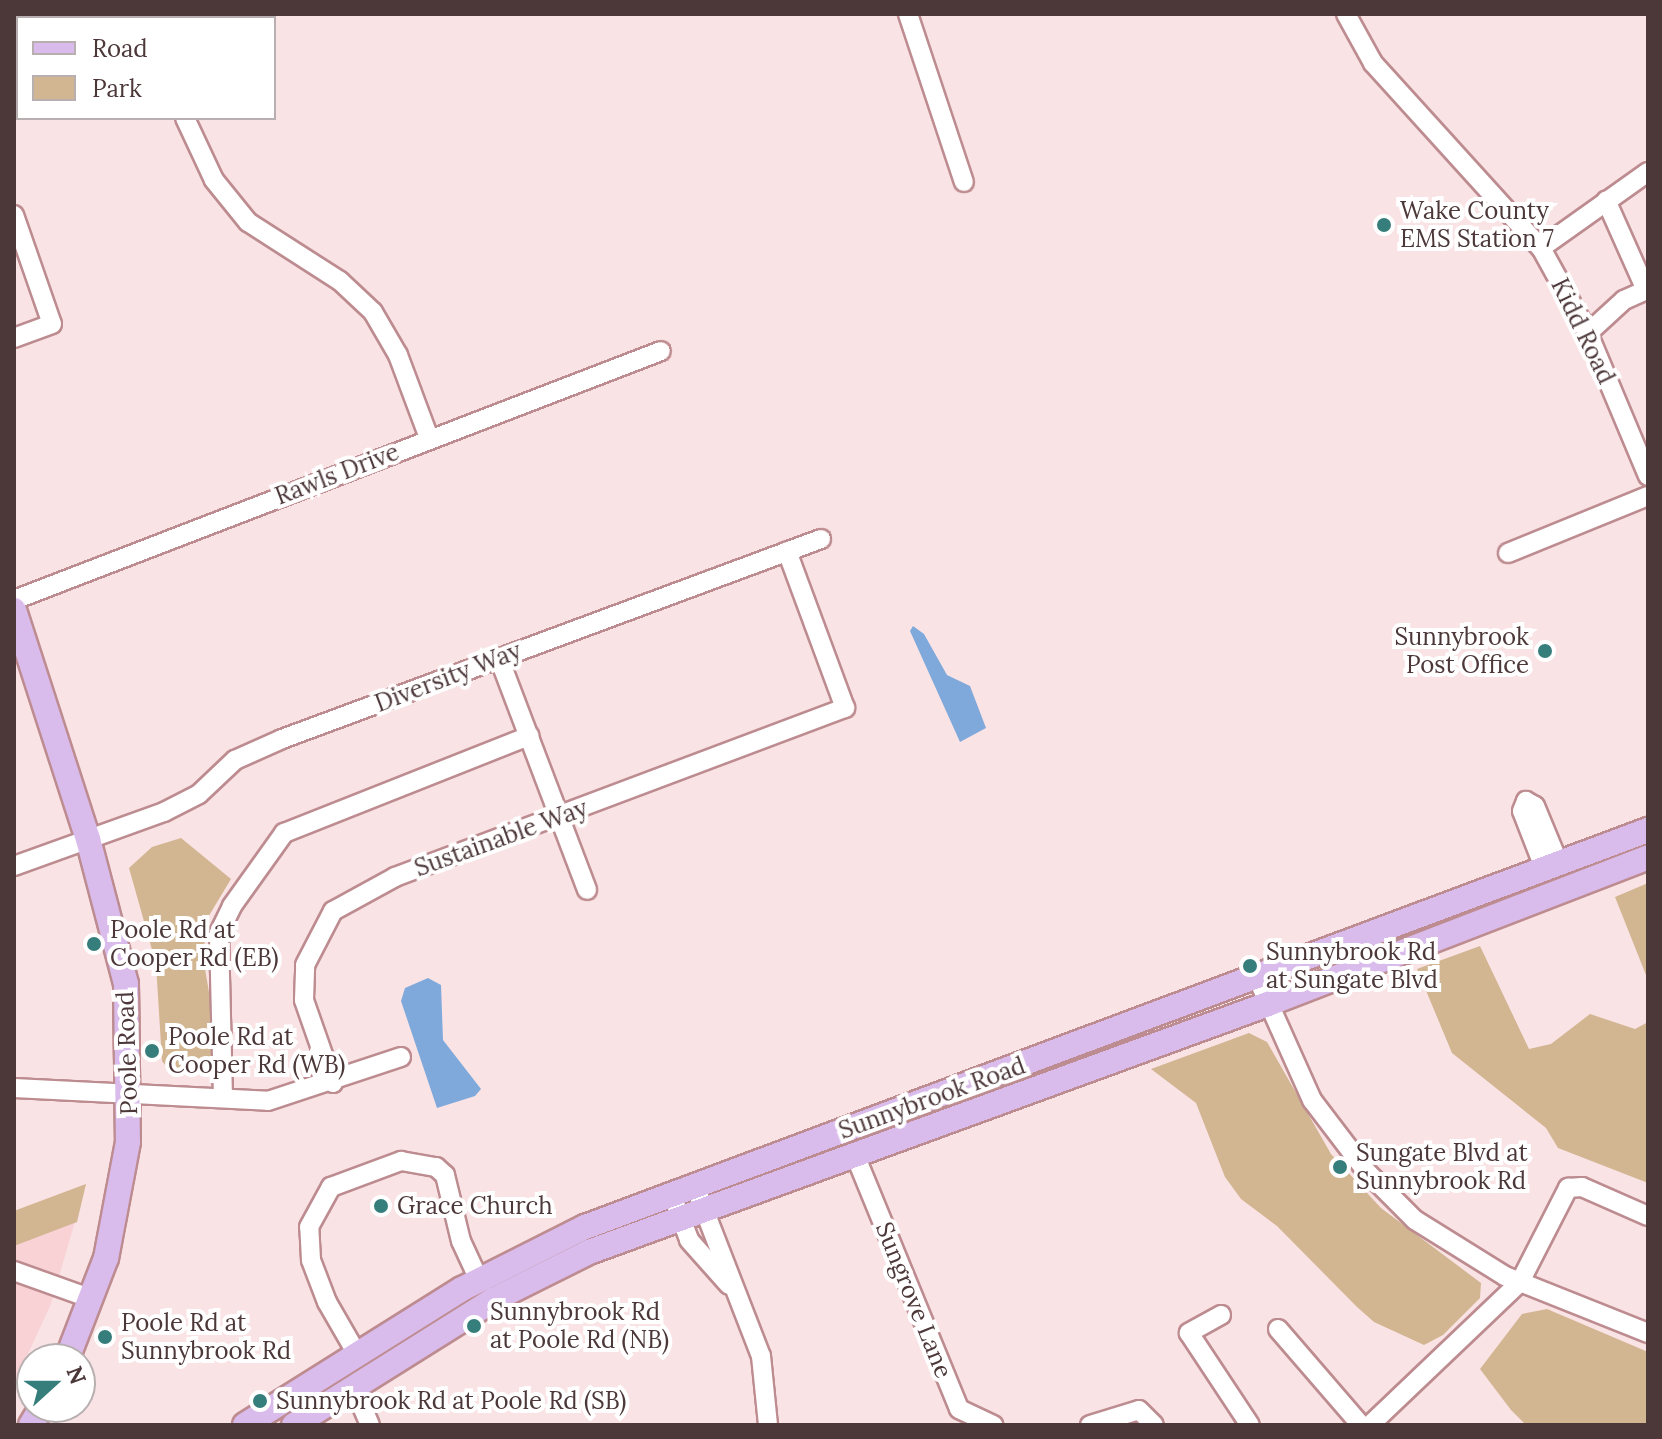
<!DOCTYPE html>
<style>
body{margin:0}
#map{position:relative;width:1662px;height:1439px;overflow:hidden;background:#fae3e5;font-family:Lora,serif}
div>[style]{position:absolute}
.built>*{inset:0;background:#f8d2d5}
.green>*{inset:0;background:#d2b591}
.water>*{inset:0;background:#7fa9da}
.roads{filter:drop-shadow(2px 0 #bd8c90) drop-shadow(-2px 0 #bd8c90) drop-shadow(0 2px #bd8c90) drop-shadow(0 -2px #bd8c90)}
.minor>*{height:18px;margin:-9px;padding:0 9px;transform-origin:9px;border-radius:9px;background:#fff}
.major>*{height:24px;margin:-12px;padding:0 12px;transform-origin:12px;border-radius:12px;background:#dabcec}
.dots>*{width:22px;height:22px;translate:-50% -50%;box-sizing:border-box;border:4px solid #fff;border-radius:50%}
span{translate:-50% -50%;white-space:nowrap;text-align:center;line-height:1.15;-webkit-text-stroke:8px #fff;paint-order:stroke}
.poi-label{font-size:24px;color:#4c3739}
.left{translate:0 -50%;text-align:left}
.right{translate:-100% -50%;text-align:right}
.street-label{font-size:24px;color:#4c3739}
.frame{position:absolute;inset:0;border:16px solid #4c3739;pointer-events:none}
.legend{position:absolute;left:16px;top:16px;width:260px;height:104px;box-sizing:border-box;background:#fff;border:2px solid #b7afb0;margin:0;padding:10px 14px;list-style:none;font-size:24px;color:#4c3739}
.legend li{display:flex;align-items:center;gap:16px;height:40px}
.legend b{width:40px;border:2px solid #b7afb0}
.north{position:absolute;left:16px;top:1343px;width:80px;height:80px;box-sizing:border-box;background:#fff;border:2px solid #b7afb0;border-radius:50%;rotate:69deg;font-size:22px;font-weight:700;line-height:32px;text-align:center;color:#4c3739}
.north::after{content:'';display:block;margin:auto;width:28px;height:36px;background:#367e7c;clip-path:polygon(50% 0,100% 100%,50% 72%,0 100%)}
</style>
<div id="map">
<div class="built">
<div style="clip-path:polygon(86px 1184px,51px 1304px,14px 1384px,14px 1211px)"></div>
</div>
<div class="green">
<div style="clip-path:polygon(181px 838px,231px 879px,207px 919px,203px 957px,213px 1016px,213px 1065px,197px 1073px,172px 1074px,162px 1061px,156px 964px,129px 868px,152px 847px)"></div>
<div style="clip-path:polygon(1648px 883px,1648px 980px,1615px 897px)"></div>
<div style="clip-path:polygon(1480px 946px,1529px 1049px,1551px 1044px,1590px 1014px,1635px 1029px,1648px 1022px,1648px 1183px,1558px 1148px,1546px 1128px,1452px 1053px,1417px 969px)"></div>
<div style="clip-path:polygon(1249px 1033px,1267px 1042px,1331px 1154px,1381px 1208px,1481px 1283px,1480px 1298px,1443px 1335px,1424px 1345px,1374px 1322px,1357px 1307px,1277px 1226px,1241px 1199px,1225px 1177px,1196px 1103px,1151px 1069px)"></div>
<div style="clip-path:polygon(86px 1184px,77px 1222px,14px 1246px,14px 1211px)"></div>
<div style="clip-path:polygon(1547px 1309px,1648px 1352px,1648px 1425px,1526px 1425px,1511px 1410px,1480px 1369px,1522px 1314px)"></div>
</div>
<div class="water">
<div style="clip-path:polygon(913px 626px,924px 634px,947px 675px,970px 686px,986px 728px,960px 742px,910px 631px)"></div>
<div style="clip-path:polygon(428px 978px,441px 985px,443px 1040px,481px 1089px,475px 1096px,437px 1108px,401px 1001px,405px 988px)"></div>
</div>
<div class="roads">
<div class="minor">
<div style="left:908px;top:14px;width:177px;rotate:71.6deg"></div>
<div style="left:1346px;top:14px;width:56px;rotate:61.1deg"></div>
<div style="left:1373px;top:63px;width:250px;rotate:47.8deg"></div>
<div style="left:1541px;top:248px;width:97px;rotate:61.1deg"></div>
<div style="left:1588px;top:333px;width:155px;rotate:67.2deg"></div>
<div style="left:82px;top:18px;width:11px;rotate:-22deg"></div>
<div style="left:14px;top:44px;width:4px;rotate:-14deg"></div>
<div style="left:185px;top:118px;width:68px;rotate:64.9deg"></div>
<div style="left:214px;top:180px;width:54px;rotate:51deg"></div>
<div style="left:248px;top:222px;width:109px;rotate:32.7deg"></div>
<div style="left:340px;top:281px;width:45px;rotate:43.2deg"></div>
<div style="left:373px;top:312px;width:50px;rotate:59.8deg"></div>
<div style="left:398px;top:355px;width:89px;rotate:69.5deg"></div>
<div style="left:14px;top:215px;width:115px;rotate:70.8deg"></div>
<div style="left:52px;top:324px;width:40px;rotate:159.8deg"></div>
<div style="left:1541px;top:248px;width:131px;rotate:-35.4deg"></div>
<div style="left:1588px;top:333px;width:49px;rotate:-42.5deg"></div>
<div style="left:1624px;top:300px;width:24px;rotate:-24deg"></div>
<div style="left:1646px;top:290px;width:98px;rotate:-114deg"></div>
<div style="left:1508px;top:553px;width:151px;rotate:-22.2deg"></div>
<div style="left:14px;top:600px;width:693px;rotate:-21.05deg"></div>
<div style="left:499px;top:658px;width:248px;rotate:69.2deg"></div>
<div style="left:14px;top:866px;width:159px;rotate:-19.8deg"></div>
<div style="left:164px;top:812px;width:39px;rotate:-27deg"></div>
<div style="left:199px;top:794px;width:50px;rotate:-43.4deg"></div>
<div style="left:235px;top:760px;width:51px;rotate:-24.1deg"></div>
<div style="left:282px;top:739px;width:575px;rotate:-20.36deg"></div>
<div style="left:1545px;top:870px;width:63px;rotate:-111.3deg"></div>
<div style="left:1522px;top:811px;width:11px;rotate:-68deg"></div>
<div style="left:1526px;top:801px;width:10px;rotate:29deg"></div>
<div style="left:1535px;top:806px;width:63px;rotate:67.5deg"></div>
<div style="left:1257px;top:977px;width:135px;rotate:65.9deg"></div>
<div style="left:1312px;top:1100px;width:89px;rotate:52.7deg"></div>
<div style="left:1366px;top:1171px;width:69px;rotate:45deg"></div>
<div style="left:1415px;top:1220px;width:106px;rotate:31.9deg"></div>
<div style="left:1505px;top:1276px;width:154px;rotate:21.7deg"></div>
<div style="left:333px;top:1083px;width:88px;rotate:-109.3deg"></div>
<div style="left:304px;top:1000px;width:35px;rotate:-88deg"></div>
<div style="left:305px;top:965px;width:61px;rotate:-62.6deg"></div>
<div style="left:333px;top:911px;width:71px;rotate:-28.7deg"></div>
<div style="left:395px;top:877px;width:481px;rotate:-20.6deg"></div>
<div style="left:845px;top:708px;width:167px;rotate:-110.3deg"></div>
<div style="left:14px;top:1088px;width:254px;rotate:2.9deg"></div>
<div style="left:268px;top:1101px;width:140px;rotate:-18.3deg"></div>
<div style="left:223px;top:1098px;width:165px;rotate:-91.4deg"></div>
<div style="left:219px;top:933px;width:30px;rotate:-64deg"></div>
<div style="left:232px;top:906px;width:90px;rotate:-54.5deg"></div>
<div style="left:284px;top:833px;width:264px;rotate:-21.6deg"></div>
<div style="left:855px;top:1155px;width:274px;rotate:67.7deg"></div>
<div style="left:959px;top:1409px;width:38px;rotate:25deg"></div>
<div style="left:695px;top:1186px;width:182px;rotate:68.8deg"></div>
<div style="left:761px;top:1356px;width:69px;rotate:84.2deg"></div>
<div style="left:677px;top:1208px;width:34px;rotate:69deg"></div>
<div style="left:689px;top:1240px;width:60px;rotate:48.4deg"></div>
<div style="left:14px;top:1271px;width:83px;rotate:19.7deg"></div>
<div style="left:1221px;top:1315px;width:37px;rotate:151deg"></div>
<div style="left:1189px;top:1333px;width:110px;rotate:56.5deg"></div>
<div style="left:1278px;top:1329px;width:127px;rotate:49.2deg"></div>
<div style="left:357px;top:1354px;width:60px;rotate:-120deg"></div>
<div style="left:327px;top:1302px;width:45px;rotate:-110.9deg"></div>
<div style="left:311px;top:1260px;width:33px;rotate:-93deg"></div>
<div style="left:309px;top:1227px;width:46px;rotate:-61.2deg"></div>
<div style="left:331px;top:1187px;width:75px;rotate:-20.4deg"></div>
<div style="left:401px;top:1161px;width:36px;rotate:10deg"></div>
<div style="left:436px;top:1167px;width:12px;rotate:42deg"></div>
<div style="left:445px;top:1175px;width:68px;rotate:76.4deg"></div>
<div style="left:461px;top:1241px;width:43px;rotate:65.2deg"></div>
<div style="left:354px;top:1388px;width:40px;rotate:66.6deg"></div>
<div style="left:1090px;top:1425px;width:51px;rotate:-17deg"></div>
<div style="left:1139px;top:1410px;width:21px;rotate:45deg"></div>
<div style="left:1370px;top:1425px;width:207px;rotate:-43.6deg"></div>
<div style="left:1520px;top:1282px;width:106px;rotate:-62.9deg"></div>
<div style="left:1568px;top:1188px;width:14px;rotate:-4deg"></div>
<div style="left:1582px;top:1187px;width:72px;rotate:23.7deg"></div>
</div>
<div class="major">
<div style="left:14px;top:610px;width:241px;rotate:72.1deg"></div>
<div style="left:88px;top:839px;width:150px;rotate:75.3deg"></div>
<div style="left:126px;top:984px;width:158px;rotate:89.3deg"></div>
<div style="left:128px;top:1142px;width:118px;rotate:100.7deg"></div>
<div style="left:106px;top:1258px;width:108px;rotate:111.1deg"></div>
<div style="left:31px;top:1425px;width:21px;rotate:-59deg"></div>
<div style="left:245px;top:1425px;width:256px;rotate:-32.1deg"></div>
<div style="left:462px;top:1289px;width:138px;rotate:-26.8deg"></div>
<div style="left:585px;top:1227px;width:1135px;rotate:-20.48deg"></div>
<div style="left:294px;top:1425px;width:235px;rotate:-32.1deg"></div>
<div style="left:493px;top:1300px;width:107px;rotate:-26.6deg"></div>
<div style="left:589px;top:1252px;width:723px;rotate:-20.06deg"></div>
<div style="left:1268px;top:1004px;width:407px;rotate:-21.1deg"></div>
</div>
</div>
<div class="dots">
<div style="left:1384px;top:225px;background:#367e7c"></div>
<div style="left:1545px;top:651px;background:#367e7c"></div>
<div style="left:94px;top:944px;background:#367e7c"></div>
<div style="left:1250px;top:966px;background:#367e7c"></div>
<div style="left:152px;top:1051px;background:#367e7c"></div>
<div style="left:1340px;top:1167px;background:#367e7c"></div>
<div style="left:381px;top:1206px;background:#367e7c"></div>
<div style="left:474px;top:1326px;background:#367e7c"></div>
<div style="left:105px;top:1337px;background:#367e7c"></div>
<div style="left:260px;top:1401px;background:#367e7c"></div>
</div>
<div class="poi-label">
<span class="left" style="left:1400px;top:225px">Wake County<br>EMS Station 7</span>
<span class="right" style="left:1529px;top:651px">Sunnybrook<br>Post Office</span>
<span class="left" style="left:110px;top:944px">Poole Rd at<br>Cooper Rd (EB)</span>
<span class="left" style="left:1266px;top:966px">Sunnybrook Rd<br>at Sungate Blvd</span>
<span class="left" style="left:168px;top:1051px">Poole Rd at<br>Cooper Rd (WB)</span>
<span class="left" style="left:1356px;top:1167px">Sungate Blvd at<br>Sunnybrook Rd</span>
<span class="left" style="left:397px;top:1206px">Grace Church</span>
<span class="left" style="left:490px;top:1326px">Sunnybrook Rd<br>at Poole Rd (NB)</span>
<span class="left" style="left:121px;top:1337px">Poole Rd at<br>Sunnybrook Rd</span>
<span class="left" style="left:276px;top:1401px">Sunnybrook Rd at Poole Rd (SB)</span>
</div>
<div class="street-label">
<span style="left:1583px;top:331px;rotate:64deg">Kidd Road</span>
<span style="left:337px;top:474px;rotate:-21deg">Rawls Drive</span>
<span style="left:448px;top:677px;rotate:-21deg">Diversity Way</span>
<span style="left:501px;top:838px;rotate:-20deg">Sustainable Way</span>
<span style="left:127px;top:1053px;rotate:-92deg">Poole Road</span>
<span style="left:932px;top:1098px;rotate:-20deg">Sunnybrook Road</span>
<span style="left:914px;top:1300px;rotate:68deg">Sungrove Lane</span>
</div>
<div class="frame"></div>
<ul class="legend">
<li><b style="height:10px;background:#dabcec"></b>Road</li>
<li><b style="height:22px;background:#d2b591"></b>Park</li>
</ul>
<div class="north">N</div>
</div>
